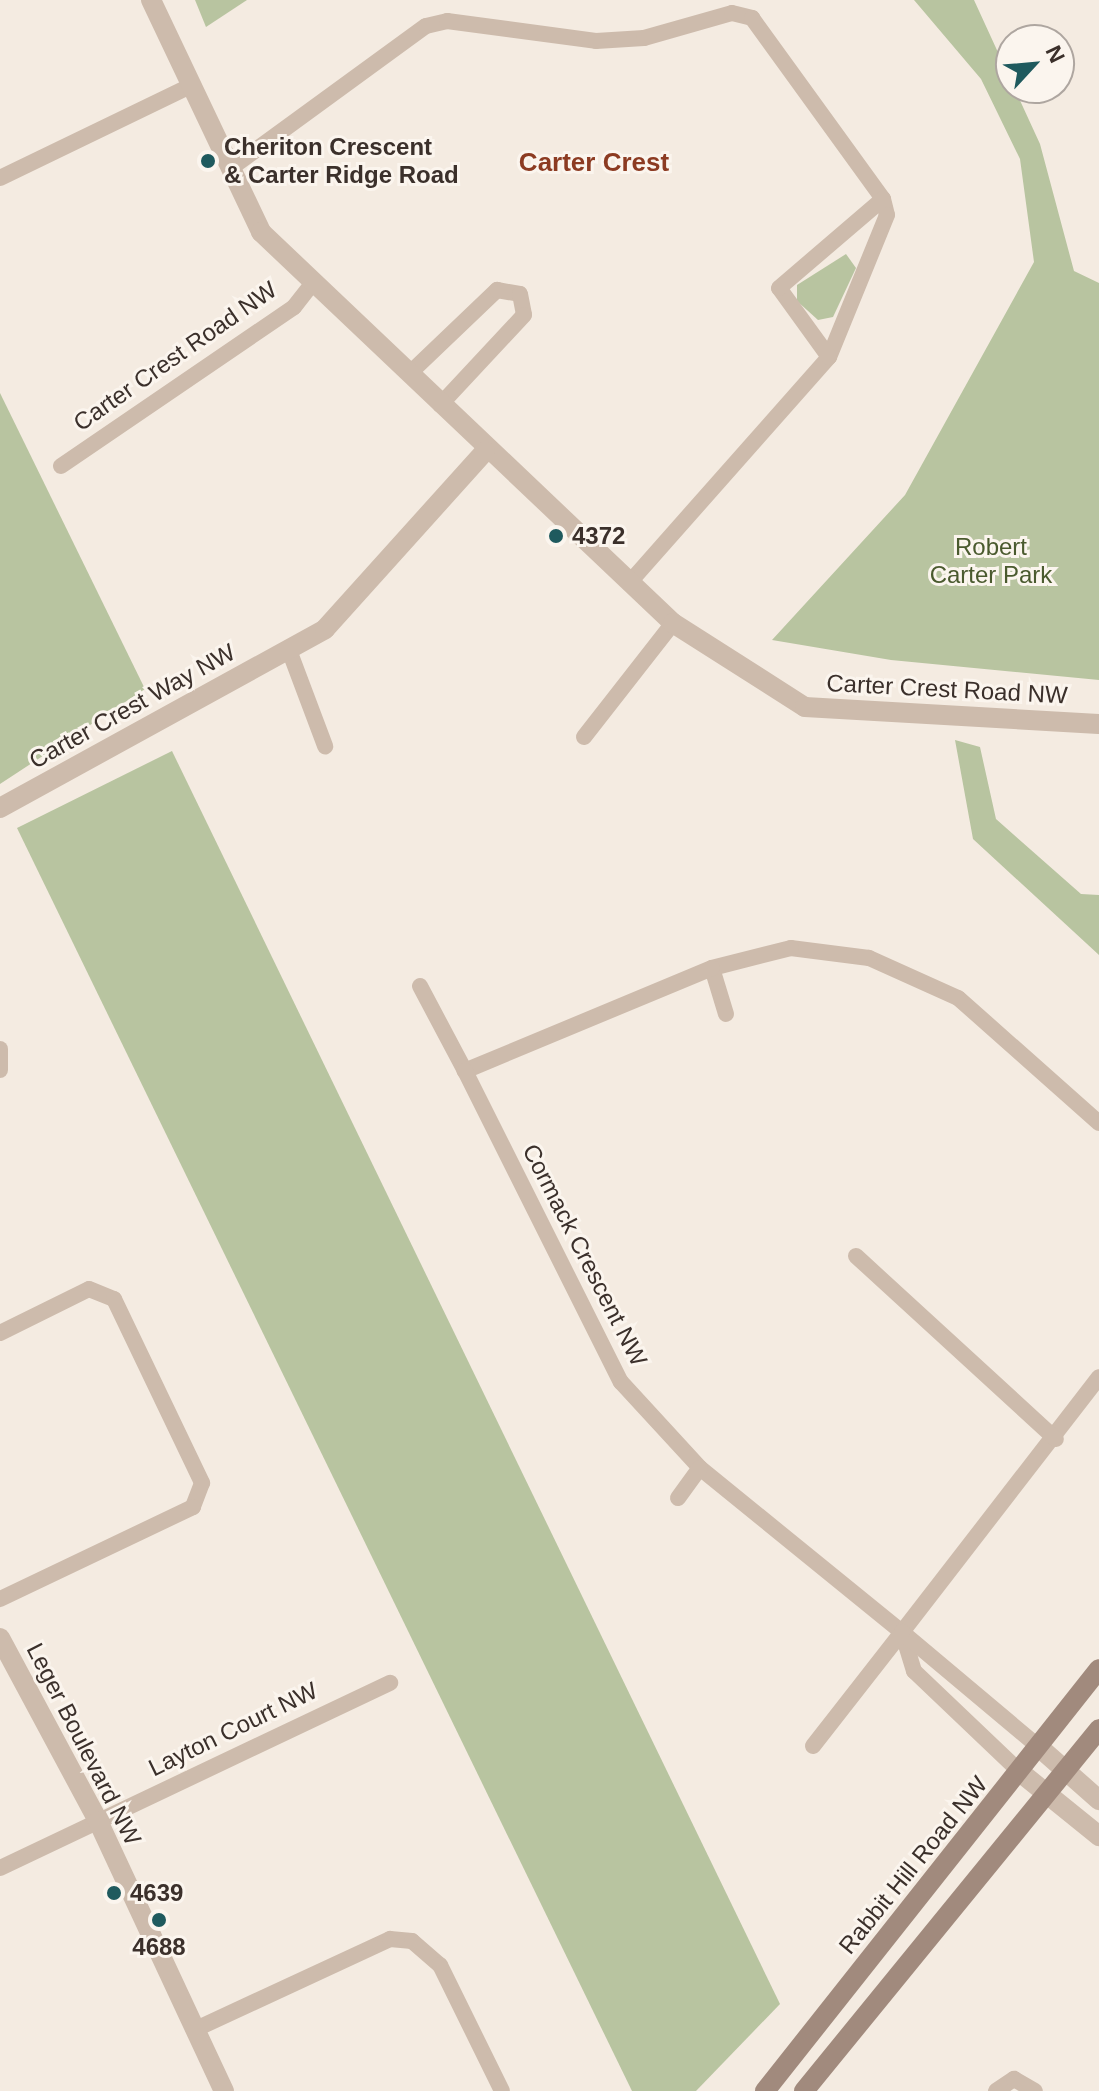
<!DOCTYPE html>
<style>
body{margin:0}
#map{position:relative;width:1099px;height:2091px;overflow:hidden;background:#f4ebe1;font-family:Arial,sans-serif}
div>[style]{position:absolute}
.green>*{inset:0;background:#b8c4a0}
.minor>*{height:16px;margin:-8px;padding:0 8px;transform-origin:8px;border-radius:8px;background:#cdbbac}
.tertiary>*{height:20px;margin:-10px;padding:0 10px;transform-origin:10px;border-radius:10px;background:#cdbbac}
.secondary>*{height:20px;margin:-10px;padding:0 10px;transform-origin:10px;border-radius:10px;background:#a18a7d}
.dots>*{width:22px;height:22px;translate:-50% -50%;box-sizing:border-box;border:4px solid #fbf5ee;border-radius:50%}
span{translate:-50% -50%;white-space:nowrap;text-align:center;line-height:1.15;-webkit-text-stroke:6px #fbf5ee;paint-order:stroke}
.poi-label{font-size:24px;color:#3b302b;font-weight:700}
.left{translate:0 -50%;text-align:left}
.street-label{font-size:24px;color:#3b302b}
.park-label{font-size:24px;color:#4a5a2e}
.neighbourhood-label{font-size:26px;color:#8c3b22;font-weight:700}
.north{position:absolute;left:995px;top:24px;width:80px;height:80px;box-sizing:border-box;background:#fbf5ee;border:2px solid #aea6a0;border-radius:50%;rotate:64deg;font-size:22px;font-weight:700;line-height:32px;text-align:center;color:#3b302b}
.north::after{content:'';display:block;margin:auto;width:28px;height:36px;background:#1f5a5e;clip-path:polygon(50% 0,100% 100%,50% 72%,0 100%)}
</style>
<div id="map">
<div class="green">
<div style="clip-path:polygon(195px 0,247px 0,206px 27px)"></div>
<div style="clip-path:polygon(914px 0,974px 0,1040px 144px,1074px 271px,1099px 283px,1099px 680px,891px 660px,772px 640px,905px 495px,1034px 262px,1020px 159px,981px 79px)"></div>
<div style="clip-path:polygon(846px 254px,856px 268px,833px 317px,818px 320px,797px 301px,797px 285px)"></div>
<div style="clip-path:polygon(0 393px,145px 689px,0 784px)"></div>
<div style="clip-path:polygon(955px 740px,980px 747px,996px 819px,1081px 894px,1099px 895px,1099px 955px,973px 839px)"></div>
<div style="clip-path:polygon(172px 751px,780px 2004px,696px 2091px,632px 2091px,17px 828px)"></div>
</div>
<div class="minor">
<div style="left:231px;top:168px;width:241px;rotate:-36.1deg"></div>
<div style="left:426px;top:26px;width:22px;rotate:-13deg"></div>
<div style="left:447px;top:21px;width:150px;rotate:7.6deg"></div>
<div style="left:596px;top:41px;width:48px;rotate:-3.6deg"></div>
<div style="left:644px;top:38px;width:91px;rotate:-15.9deg"></div>
<div style="left:732px;top:13px;width:21px;rotate:14deg"></div>
<div style="left:752px;top:18px;width:223px;rotate:54.1deg"></div>
<div style="left:883px;top:199px;width:16px;rotate:76deg"></div>
<div style="left:887px;top:215px;width:153px;rotate:112.2deg"></div>
<div style="left:829px;top:357px;width:302px;rotate:131.5deg"></div>
<div style="left:0;top:178px;width:213px;rotate:-25.8deg"></div>
<div style="left:829px;top:357px;width:85px;rotate:-125.9deg"></div>
<div style="left:779px;top:288px;width:137px;rotate:-40.6deg"></div>
<div style="left:409px;top:374px;width:122px;rotate:-43.7deg"></div>
<div style="left:497px;top:290px;width:23px;rotate:10deg"></div>
<div style="left:520px;top:294px;width:21px;rotate:79deg"></div>
<div style="left:524px;top:315px;width:123px;rotate:133deg"></div>
<div style="left:61px;top:466px;width:282px;rotate:-34.3deg"></div>
<div style="left:294px;top:307px;width:31px;rotate:-52deg"></div>
<div style="left:289px;top:650px;width:103px;rotate:69.4deg"></div>
<div style="left:584px;top:737px;width:145px;rotate:-52deg"></div>
<div style="left:712px;top:968px;width:48px;rotate:73.1deg"></div>
<div style="left:420px;top:986px;width:96px;rotate:62.1deg"></div>
<div style="left:0;top:1049px;width:21px;rotate:90deg"></div>
<div style="left:1099px;top:1123px;width:188px;rotate:-138.4deg"></div>
<div style="left:958px;top:998px;width:98px;rotate:-155.8deg"></div>
<div style="left:869px;top:958px;width:79px;rotate:-172.7deg"></div>
<div style="left:791px;top:948px;width:81px;rotate:165.8deg"></div>
<div style="left:712px;top:968px;width:268px;rotate:157.4deg"></div>
<div style="left:465px;top:1071px;width:348px;rotate:63.4deg"></div>
<div style="left:621px;top:1382px;width:117px;rotate:47.4deg"></div>
<div style="left:700px;top:1468px;width:260px;rotate:39.1deg"></div>
<div style="left:902px;top:1632px;width:322px;rotate:-52.3deg"></div>
<div style="left:856px;top:1256px;width:271px;rotate:42.5deg"></div>
<div style="left:0;top:1333px;width:99px;rotate:-26.3deg"></div>
<div style="left:89px;top:1289px;width:27px;rotate:22deg"></div>
<div style="left:114px;top:1299px;width:204px;rotate:64.4deg"></div>
<div style="left:202px;top:1483px;width:26px;rotate:111deg"></div>
<div style="left:193px;top:1507px;width:214px;rotate:154.5deg"></div>
<div style="left:678px;top:1498px;width:37px;rotate:-54deg"></div>
<div style="left:902px;top:1632px;width:41px;rotate:72.9deg"></div>
<div style="left:914px;top:1671px;width:146px;rotate:43.6deg"></div>
<div style="left:903px;top:1633px;width:179px;rotate:40deg"></div>
<div style="left:813px;top:1746px;width:145px;rotate:-52deg"></div>
<div style="left:0;top:1868px;width:432px;rotate:-25.4deg"></div>
<div style="left:196px;top:2029px;width:214px;rotate:-24.9deg"></div>
<div style="left:390px;top:1939px;width:22px;rotate:5deg"></div>
<div style="left:412px;top:1941px;width:37px;rotate:41deg"></div>
<div style="left:440px;top:1965px;width:140px;rotate:63.8deg"></div>
<div style="left:996px;top:2091px;width:22px;rotate:-34deg"></div>
<div style="left:1014px;top:2079px;width:24px;rotate:30deg"></div>
</div>
<div class="tertiary">
<div style="left:151px;top:0;width:257px;rotate:64.6deg"></div>
<div style="left:261px;top:232px;width:568px;rotate:43.5deg"></div>
<div style="left:673px;top:623px;width:156px;rotate:32.5deg"></div>
<div style="left:805px;top:707px;width:294px;rotate:3.3deg"></div>
<div style="left:0;top:808px;width:371px;rotate:-28.8deg"></div>
<div style="left:325px;top:629px;width:239px;rotate:-48deg"></div>
<div style="left:0;top:1638px;width:208px;rotate:61.8deg"></div>
<div style="left:98px;top:1821px;width:298px;rotate:65deg"></div>
<div style="left:1040px;top:1748px;width:79px;rotate:41.4deg"></div>
<div style="left:1020px;top:1772px;width:102px;rotate:39deg"></div>
</div>
<div class="secondary">
<div style="left:765px;top:2091px;width:538px;rotate:-51.64deg"></div>
<div style="left:804px;top:2091px;width:467px;rotate:-50.8deg"></div>
</div>
<div class="dots">
<div style="left:208px;top:161px;background:#1f5a5e"></div>
<div style="left:556px;top:536px;background:#1f5a5e"></div>
<div style="left:114px;top:1893px;background:#1f5a5e"></div>
<div style="left:159px;top:1920px;background:#1f5a5e"></div>
</div>
<div class="poi-label">
<span class="left" style="left:224px;top:161px">Cheriton Crescent<br>&amp; Carter Ridge Road</span>
<span class="left" style="left:572px;top:536px">4372</span>
<span class="left" style="left:130px;top:1893px">4639</span>
<span style="left:159px;top:1947px">4688</span>
</div>
<div class="street-label">
<span style="left:175px;top:356px;rotate:-35deg">Carter Crest Road NW</span>
<span style="left:947px;top:689px;rotate:3deg">Carter Crest Road NW</span>
<span style="left:132px;top:706px;rotate:-29deg">Carter Crest Way NW</span>
<span style="left:585px;top:1255px;rotate:63deg">Cormack Crescent NW</span>
<span style="left:233px;top:1729px;rotate:-26deg">Layton Court NW</span>
<span style="left:84px;top:1744px;rotate:63deg">Leger Boulevard NW</span>
<span style="left:913px;top:1865px;rotate:-51deg">Rabbit Hill Road NW</span>
</div>
<div class="park-label">
<span style="left:991px;top:561px">Robert<br>Carter Park</span>
</div>
<div class="neighbourhood-label">
<span style="left:594px;top:163px">Carter Crest</span>
</div>
<div class="north">N</div>
</div>
